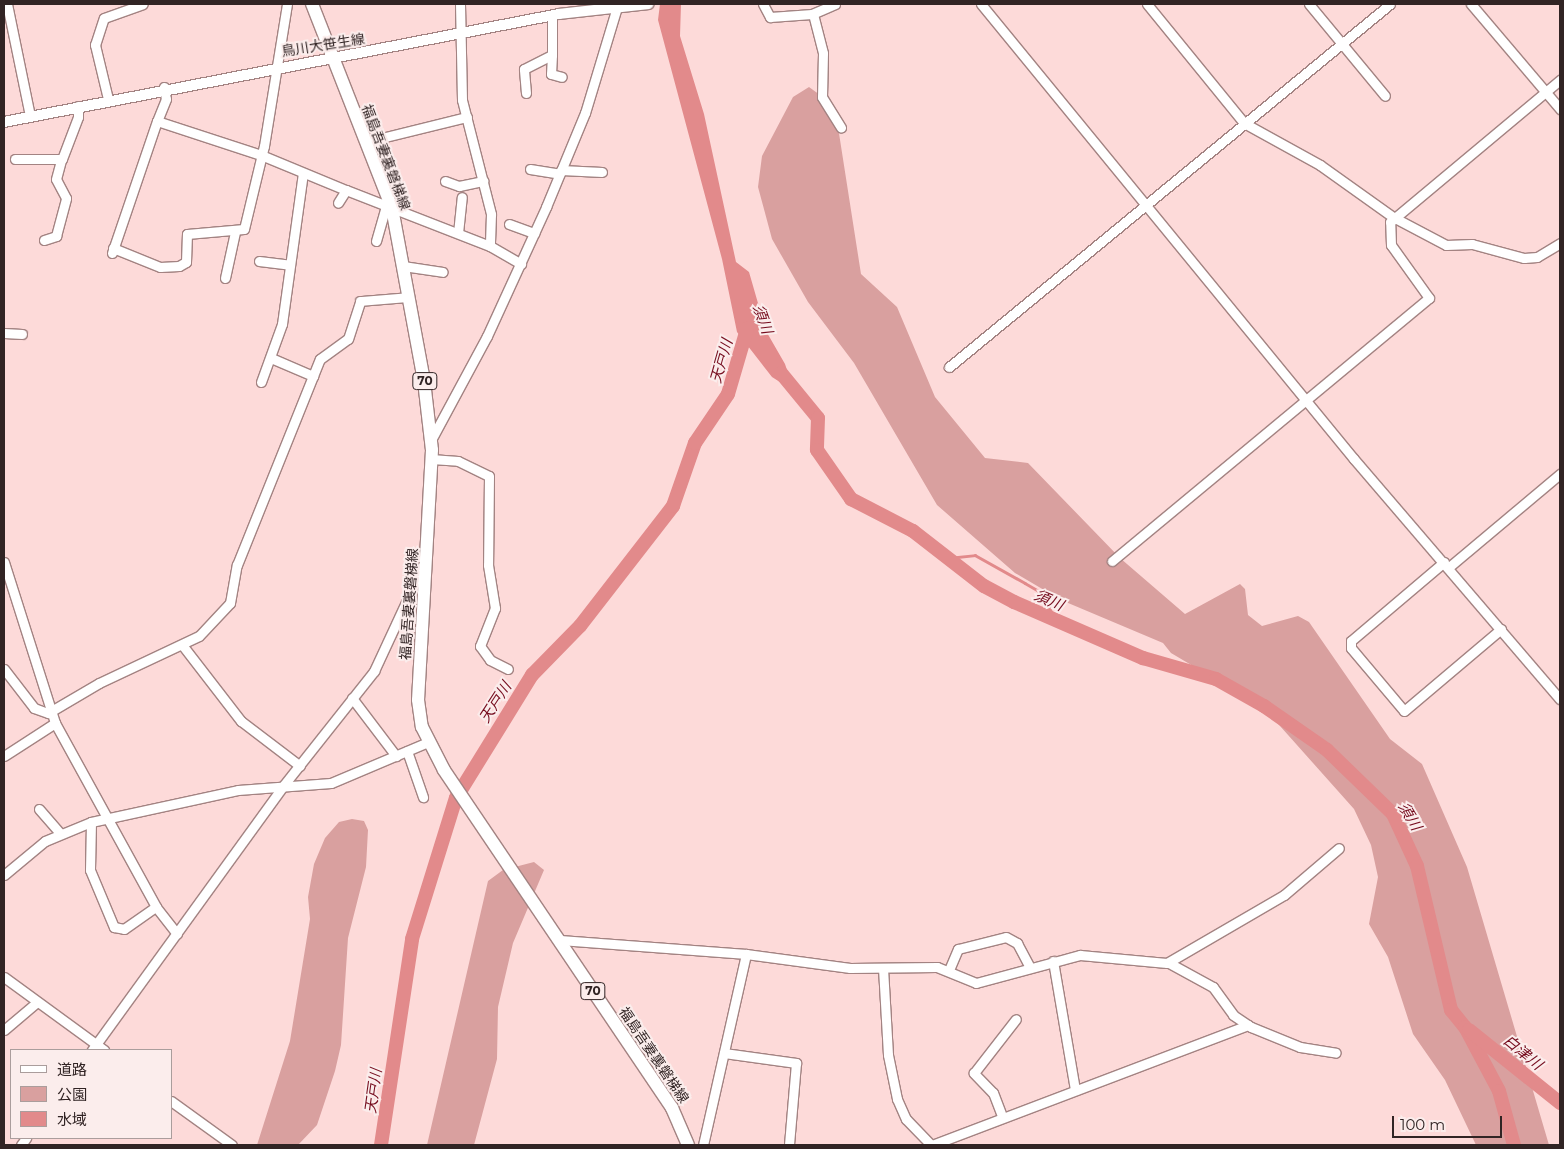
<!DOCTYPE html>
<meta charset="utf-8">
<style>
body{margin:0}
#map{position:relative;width:1564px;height:1149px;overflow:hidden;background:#fddad9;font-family:Montserrat,"Noto Sans JP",sans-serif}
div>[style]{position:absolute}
.green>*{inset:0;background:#d9a09f}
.water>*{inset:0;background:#e28a8b}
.stream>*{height:2.5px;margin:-1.25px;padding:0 1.25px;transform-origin:1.25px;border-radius:1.25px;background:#e28a8b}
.river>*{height:14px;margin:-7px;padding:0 7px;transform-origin:7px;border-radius:7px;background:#e28a8b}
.roads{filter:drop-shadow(1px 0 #a38382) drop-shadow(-1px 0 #a38382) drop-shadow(0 1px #a38382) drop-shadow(0 -1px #a38382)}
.minor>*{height:9px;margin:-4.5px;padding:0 4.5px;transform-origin:4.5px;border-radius:4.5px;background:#fff}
.tertiary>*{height:10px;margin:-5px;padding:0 5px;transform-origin:5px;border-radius:5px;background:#fff}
.primary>*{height:12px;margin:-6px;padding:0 6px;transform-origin:6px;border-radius:6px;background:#fff}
span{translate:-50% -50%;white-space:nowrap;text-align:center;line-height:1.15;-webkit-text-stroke:4px #fbedec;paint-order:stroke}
.shield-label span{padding:1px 4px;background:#fbedec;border:1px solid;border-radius:4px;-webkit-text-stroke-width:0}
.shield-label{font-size:12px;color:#312424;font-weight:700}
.street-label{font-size:14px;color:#312424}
.water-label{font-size:15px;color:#760c1e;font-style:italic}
.frame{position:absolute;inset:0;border:5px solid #312424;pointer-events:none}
.legend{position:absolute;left:10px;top:1049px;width:162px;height:90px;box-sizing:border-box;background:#fbedec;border:1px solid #aa9d9c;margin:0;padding:6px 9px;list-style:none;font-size:15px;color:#312424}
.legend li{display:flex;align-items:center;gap:10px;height:25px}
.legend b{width:25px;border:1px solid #aa9d9c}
.scale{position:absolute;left:1392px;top:1116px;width:110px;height:22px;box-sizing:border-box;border:2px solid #312424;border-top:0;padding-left:6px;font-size:15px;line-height:18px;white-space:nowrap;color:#312424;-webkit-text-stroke:4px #fbedec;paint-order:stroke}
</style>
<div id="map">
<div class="green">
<div style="clip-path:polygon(809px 87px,820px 95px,838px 127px,861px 274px,897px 307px,935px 397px,985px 458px,1028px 463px,1120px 558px,1185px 614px,1240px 584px,1245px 589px,1248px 615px,1262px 626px,1298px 616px,1309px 622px,1390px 739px,1422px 764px,1467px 867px,1549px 1145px,1476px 1145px,1445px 1080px,1413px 1034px,1388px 957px,1369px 924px,1378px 877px,1371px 845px,1354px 809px,1264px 708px,1171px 653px,1163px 643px,1061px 600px,1015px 573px,937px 505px,854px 363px,808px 302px,772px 239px,758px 187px,762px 156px,793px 97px)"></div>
<div style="clip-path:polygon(352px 819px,364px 821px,368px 830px,366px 867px,348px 938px,341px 1045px,335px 1071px,317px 1125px,298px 1145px,257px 1145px,290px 1041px,310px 919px,308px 897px,314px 864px,325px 838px,339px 822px)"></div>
<div style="clip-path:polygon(534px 862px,544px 870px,513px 943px,498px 1007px,497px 1059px,474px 1145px,427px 1145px,488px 881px,503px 870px)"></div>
</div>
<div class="water">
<div style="clip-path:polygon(660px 4px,681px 4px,680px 36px,704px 114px,736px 262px,749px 272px,766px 331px,785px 364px,794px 391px,772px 377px,737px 332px,722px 259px,658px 20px)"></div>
</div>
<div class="stream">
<div style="left:948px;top:558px;width:27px;rotate:-6deg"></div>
<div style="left:975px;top:555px;width:57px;rotate:29.2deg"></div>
<div style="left:1025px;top:583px;width:16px;rotate:30deg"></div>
<div style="left:1039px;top:591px;width:35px;rotate:59deg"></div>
</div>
<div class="river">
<div style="left:781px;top:373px;width:58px;rotate:50.6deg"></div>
<div style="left:818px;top:418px;width:32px;rotate:92deg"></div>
<div style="left:817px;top:450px;width:60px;rotate:55.2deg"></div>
<div style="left:851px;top:499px;width:70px;rotate:27.3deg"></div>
<div style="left:913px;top:531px;width:90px;rotate:37.8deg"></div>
<div style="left:984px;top:586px;width:34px;rotate:28deg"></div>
<div style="left:1014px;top:602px;width:141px;rotate:23.5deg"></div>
<div style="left:1143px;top:658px;width:76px;rotate:16deg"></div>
<div style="left:1216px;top:679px;width:55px;rotate:29.4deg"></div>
<div style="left:1264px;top:706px;width:77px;rotate:34.9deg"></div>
<div style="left:1327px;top:750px;width:92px;rotate:44.1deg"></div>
<div style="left:1393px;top:814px;width:57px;rotate:65.2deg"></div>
<div style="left:1417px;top:866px;width:148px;rotate:76.7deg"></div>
<div style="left:1451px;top:1010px;width:22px;rotate:51deg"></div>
<div style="left:1465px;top:1027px;width:72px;rotate:62deg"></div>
<div style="left:1499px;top:1091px;width:56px;rotate:74.5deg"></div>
<div style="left:1469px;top:1030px;width:117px;rotate:38.7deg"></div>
<div style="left:381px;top:1145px;width:208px;rotate:-81.4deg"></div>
<div style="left:412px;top:939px;width:148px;rotate:-72.7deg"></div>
<div style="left:456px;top:798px;width:145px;rotate:-58.3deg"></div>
<div style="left:532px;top:675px;width:69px;rotate:-45.6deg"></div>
<div style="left:580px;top:626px;width:152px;rotate:-52.2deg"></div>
<div style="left:673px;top:506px;width:67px;rotate:-70.8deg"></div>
<div style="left:695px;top:443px;width:59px;rotate:-56deg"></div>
<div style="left:728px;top:394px;width:68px;rotate:-73.7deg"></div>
</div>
<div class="roads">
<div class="minor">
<div style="left:7px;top:4px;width:114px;rotate:78.4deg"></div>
<div style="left:460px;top:4px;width:96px;rotate:88.8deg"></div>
<div style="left:462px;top:100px;width:118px;rotate:75.7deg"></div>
<div style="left:491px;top:214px;width:32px;rotate:92deg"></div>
<div style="left:763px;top:4px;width:15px;rotate:62deg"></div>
<div style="left:770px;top:17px;width:42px;rotate:-4.1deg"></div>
<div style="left:812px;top:14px;width:25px;rotate:-23deg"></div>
<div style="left:981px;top:4px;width:588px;rotate:50.66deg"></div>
<div style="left:1354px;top:459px;width:316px;rotate:49.4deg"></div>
<div style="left:1147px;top:4px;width:154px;rotate:50.8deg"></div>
<div style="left:1244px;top:123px;width:87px;rotate:28.9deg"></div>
<div style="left:1320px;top:165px;width:90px;rotate:35.5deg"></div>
<div style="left:1393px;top:217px;width:60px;rotate:27.8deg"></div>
<div style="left:1446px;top:245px;width:26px;rotate:-2deg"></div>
<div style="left:1472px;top:244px;width:54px;rotate:15.1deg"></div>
<div style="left:1524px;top:258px;width:13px;rotate:-4deg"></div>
<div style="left:1537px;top:257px;width:27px;rotate:-31deg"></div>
<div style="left:1309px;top:4px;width:119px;rotate:50.4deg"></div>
<div style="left:1471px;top:4px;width:138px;rotate:49.7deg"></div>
<div style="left:813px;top:14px;width:40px;rotate:75.6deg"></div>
<div style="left:823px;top:53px;width:44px;rotate:91.3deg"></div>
<div style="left:822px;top:97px;width:36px;rotate:58deg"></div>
<div style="left:552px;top:55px;width:19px;rotate:93deg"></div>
<div style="left:551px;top:74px;width:11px;rotate:15deg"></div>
<div style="left:164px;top:87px;width:12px;rotate:81deg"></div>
<div style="left:166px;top:99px;width:24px;rotate:112deg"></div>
<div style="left:157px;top:121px;width:109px;rotate:18.1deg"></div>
<div style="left:261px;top:155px;width:92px;rotate:22.4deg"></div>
<div style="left:346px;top:190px;width:15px;rotate:122deg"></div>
<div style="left:526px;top:93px;width:24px;rotate:-95deg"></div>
<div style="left:524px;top:69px;width:31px;rotate:-27deg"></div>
<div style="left:552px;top:55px;width:40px;rotate:-90deg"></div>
<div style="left:108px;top:99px;width:56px;rotate:-103.5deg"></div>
<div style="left:95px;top:45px;width:28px;rotate:-72deg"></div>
<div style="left:104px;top:18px;width:41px;rotate:-19.7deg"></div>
<div style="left:365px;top:142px;width:105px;rotate:-13.8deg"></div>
<div style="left:15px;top:159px;width:47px"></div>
<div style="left:62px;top:159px;width:45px;rotate:-69.1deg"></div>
<div style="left:78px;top:117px;width:11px;rotate:-90deg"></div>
<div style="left:530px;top:169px;width:30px;rotate:9deg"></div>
<div style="left:561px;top:170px;width:41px;rotate:2.8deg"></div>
<div style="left:445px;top:181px;width:15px;rotate:20deg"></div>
<div style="left:459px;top:186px;width:25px;rotate:-12deg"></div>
<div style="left:346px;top:190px;width:155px;rotate:21.3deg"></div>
<div style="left:490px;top:246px;width:36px;rotate:30deg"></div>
<div style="left:509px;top:224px;width:27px;rotate:20deg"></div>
<div style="left:458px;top:233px;width:36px;rotate:-84deg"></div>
<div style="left:44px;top:240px;width:13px;rotate:-18deg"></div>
<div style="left:56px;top:236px;width:39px;rotate:-75deg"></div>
<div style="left:66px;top:198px;width:21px;rotate:-118deg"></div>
<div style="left:56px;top:179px;width:20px;rotate:-75deg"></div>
<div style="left:376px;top:241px;width:35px;rotate:-74deg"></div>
<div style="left:113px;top:248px;width:51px;rotate:22deg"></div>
<div style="left:160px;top:267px;width:19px;rotate:-3deg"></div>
<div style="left:179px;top:266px;width:8px;rotate:-30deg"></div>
<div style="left:186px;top:262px;width:28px;rotate:-88deg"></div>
<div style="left:187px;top:234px;width:57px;rotate:-5deg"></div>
<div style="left:244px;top:229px;width:85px;rotate:-76.5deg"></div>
<div style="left:264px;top:146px;width:144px;rotate:-80.8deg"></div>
<div style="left:112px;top:253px;width:139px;rotate:-71.2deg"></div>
<div style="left:259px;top:261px;width:31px;rotate:7deg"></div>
<div style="left:403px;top:266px;width:40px;rotate:8.5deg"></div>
<div style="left:225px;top:278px;width:47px;rotate:-77.7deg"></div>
<div style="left:4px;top:333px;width:18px;rotate:3deg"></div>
<div style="left:271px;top:358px;width:46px;rotate:23.2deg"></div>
<div style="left:949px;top:367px;width:571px;rotate:-39.46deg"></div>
<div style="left:261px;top:382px;width:62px;rotate:-70.1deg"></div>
<div style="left:282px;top:324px;width:152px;rotate:-82.1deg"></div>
<div style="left:431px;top:440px;width:118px;rotate:-61.7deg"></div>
<div style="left:487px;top:336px;width:142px;rotate:-65.4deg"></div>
<div style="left:546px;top:207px;width:102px;rotate:-67.5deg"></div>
<div style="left:585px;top:113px;width:114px;rotate:-73.2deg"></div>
<div style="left:431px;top:459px;width:27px;rotate:4deg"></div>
<div style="left:458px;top:461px;width:34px;rotate:26deg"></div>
<div style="left:489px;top:476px;width:89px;rotate:90.6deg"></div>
<div style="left:488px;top:565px;width:44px;rotate:80.8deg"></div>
<div style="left:495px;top:608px;width:41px;rotate:111.5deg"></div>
<div style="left:480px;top:646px;width:17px;rotate:54deg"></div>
<div style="left:490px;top:660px;width:20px;rotate:27deg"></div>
<div style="left:1112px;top:561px;width:412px;rotate:-39.7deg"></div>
<div style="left:1429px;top:298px;width:65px;rotate:-125.6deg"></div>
<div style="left:1391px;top:245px;width:23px;rotate:-92deg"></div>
<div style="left:1390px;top:222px;width:222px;rotate:-39.9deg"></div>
<div style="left:4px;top:562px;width:169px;rotate:72.4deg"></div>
<div style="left:55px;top:723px;width:210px;rotate:61.2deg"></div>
<div style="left:156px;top:907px;width:34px;rotate:52deg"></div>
<div style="left:1444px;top:562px;width:122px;rotate:139.7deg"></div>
<div style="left:1351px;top:641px;width:7px;rotate:90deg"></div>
<div style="left:1351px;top:648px;width:82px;rotate:49.9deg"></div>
<div style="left:1404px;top:711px;width:127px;rotate:-40.2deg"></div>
<div style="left:1449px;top:567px;width:145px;rotate:-40deg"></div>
<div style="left:183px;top:646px;width:95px;rotate:52.3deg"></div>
<div style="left:241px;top:721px;width:74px;rotate:37.3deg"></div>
<div style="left:4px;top:669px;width:49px;rotate:52.4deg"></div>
<div style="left:34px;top:708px;width:15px;rotate:20deg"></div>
<div style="left:48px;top:713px;width:59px;rotate:-30.5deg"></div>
<div style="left:99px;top:683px;width:110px;rotate:-25.2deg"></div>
<div style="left:199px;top:636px;width:45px;rotate:-46.8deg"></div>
<div style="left:230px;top:603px;width:39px;rotate:-80deg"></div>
<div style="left:237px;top:565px;width:222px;rotate:-68.1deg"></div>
<div style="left:320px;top:359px;width:34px;rotate:-36deg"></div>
<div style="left:348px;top:339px;width:40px;rotate:-72deg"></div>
<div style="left:360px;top:301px;width:49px;rotate:-4.7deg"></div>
<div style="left:352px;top:698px;width:73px;rotate:52.8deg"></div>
<div style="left:407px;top:751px;width:49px;rotate:70.8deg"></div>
<div style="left:4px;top:756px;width:61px;rotate:-32.9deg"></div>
<div style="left:39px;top:809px;width:32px;rotate:49deg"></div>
<div style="left:91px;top:822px;width:48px;rotate:91.2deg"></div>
<div style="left:90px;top:870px;width:62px;rotate:67.2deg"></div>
<div style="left:114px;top:927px;width:10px;rotate:11deg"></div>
<div style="left:124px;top:929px;width:39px;rotate:-35deg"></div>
<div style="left:4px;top:875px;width:53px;rotate:-39.7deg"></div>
<div style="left:45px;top:841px;width:50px;rotate:-22.4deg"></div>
<div style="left:91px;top:822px;width:150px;rotate:-12.3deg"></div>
<div style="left:238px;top:790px;width:93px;rotate:-4.3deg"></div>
<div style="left:331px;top:783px;width:105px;rotate:-22.9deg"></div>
<div style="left:560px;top:940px;width:187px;rotate:4.3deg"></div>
<div style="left:746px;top:954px;width:105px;rotate:7.7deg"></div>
<div style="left:850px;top:968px;width:87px;rotate:-0.7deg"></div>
<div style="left:937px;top:967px;width:42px;rotate:22.3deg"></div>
<div style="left:976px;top:983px;width:108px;rotate:-15.1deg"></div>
<div style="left:1080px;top:955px;width:87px;rotate:5.3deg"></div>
<div style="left:1167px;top:963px;width:135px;rotate:-30.2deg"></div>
<div style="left:1284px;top:895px;width:72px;rotate:-40.5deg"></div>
<div style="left:1053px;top:961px;width:131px;rotate:80.3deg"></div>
<div style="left:1169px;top:963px;width:50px;rotate:28.6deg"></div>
<div style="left:1213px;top:987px;width:34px;rotate:54deg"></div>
<div style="left:1233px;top:1015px;width:22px;rotate:34deg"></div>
<div style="left:1251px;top:1027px;width:53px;rotate:22.2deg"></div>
<div style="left:1300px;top:1047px;width:36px;rotate:9deg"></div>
<div style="left:883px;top:968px;width:87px;rotate:86.7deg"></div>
<div style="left:888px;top:1055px;width:45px;rotate:78.4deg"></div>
<div style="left:897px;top:1099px;width:22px;rotate:66deg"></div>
<div style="left:906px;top:1119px;width:36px;rotate:46deg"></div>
<div style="left:949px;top:970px;width:23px;rotate:-67deg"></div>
<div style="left:958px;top:949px;width:49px;rotate:-14deg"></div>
<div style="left:1006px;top:937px;width:13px;rotate:29deg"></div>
<div style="left:1017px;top:943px;width:27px;rotate:62deg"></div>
<div style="left:4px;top:977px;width:124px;rotate:36.1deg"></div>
<div style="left:4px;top:1030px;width:42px;rotate:-40.2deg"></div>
<div style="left:92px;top:1050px;width:326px;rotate:-54.1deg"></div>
<div style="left:283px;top:786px;width:147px;rotate:-51.6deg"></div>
<div style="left:374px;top:671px;width:121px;rotate:-65.1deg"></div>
<div style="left:724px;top:1053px;width:73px;rotate:7.9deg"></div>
<div style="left:796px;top:1063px;width:82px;rotate:94.9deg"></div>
<div style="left:171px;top:1101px;width:75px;rotate:35.8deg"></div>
<div style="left:1002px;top:1116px;width:25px;rotate:-111deg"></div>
<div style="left:993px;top:1093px;width:28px;rotate:-134deg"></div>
<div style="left:974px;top:1073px;width:68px;rotate:-52.1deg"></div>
<div style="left:21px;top:1145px;width:9px;rotate:-54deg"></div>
<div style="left:703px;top:1145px;width:196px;rotate:-77.3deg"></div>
<div style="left:932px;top:1145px;width:338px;rotate:-20.8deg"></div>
</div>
<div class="tertiary">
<div style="left:4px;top:122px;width:565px;rotate:-11.01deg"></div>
<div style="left:559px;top:14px;width:90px;rotate:-6.4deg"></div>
</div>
<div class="primary">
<div style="left:312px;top:4px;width:219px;rotate:68.6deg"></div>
<div style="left:392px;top:208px;width:176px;rotate:79.5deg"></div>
<div style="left:424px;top:381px;width:69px;rotate:83.4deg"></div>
<div style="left:432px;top:450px;width:250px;rotate:93.2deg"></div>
<div style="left:418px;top:700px;width:27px;rotate:82deg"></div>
<div style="left:422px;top:727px;width:48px;rotate:62.9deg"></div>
<div style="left:444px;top:770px;width:408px;rotate:56deg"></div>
<div style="left:672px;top:1108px;width:40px;rotate:66.6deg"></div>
</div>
</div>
<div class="shield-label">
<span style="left:425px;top:381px">70</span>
<span style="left:593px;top:991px">70</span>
</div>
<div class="street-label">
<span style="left:323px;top:45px;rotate:-9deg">鳥川大笹生線</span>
<span style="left:386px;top:157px;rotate:69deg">福島吾妻裏磐梯線</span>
<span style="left:409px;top:604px;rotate:-86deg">福島吾妻裏磐梯線</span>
<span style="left:654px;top:1055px;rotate:56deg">福島吾妻裏磐梯線</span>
</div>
<div class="water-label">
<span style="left:763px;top:319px;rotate:70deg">須川</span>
<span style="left:721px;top:361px;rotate:-74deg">天戸川</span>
<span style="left:1049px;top:600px;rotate:23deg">須川</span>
<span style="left:495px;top:702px;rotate:-57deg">天戸川</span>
<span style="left:1410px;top:816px;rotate:59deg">須川</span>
<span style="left:1523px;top:1052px;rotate:39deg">白津川</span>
<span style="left:373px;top:1091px;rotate:-82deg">天戸川</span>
</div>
<div class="frame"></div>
<ul class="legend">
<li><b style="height:6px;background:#fff"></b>道路</li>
<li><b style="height:14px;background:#d9a09f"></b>公園</li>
<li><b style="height:14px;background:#e28a8b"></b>水域</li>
</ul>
<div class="scale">100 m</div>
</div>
